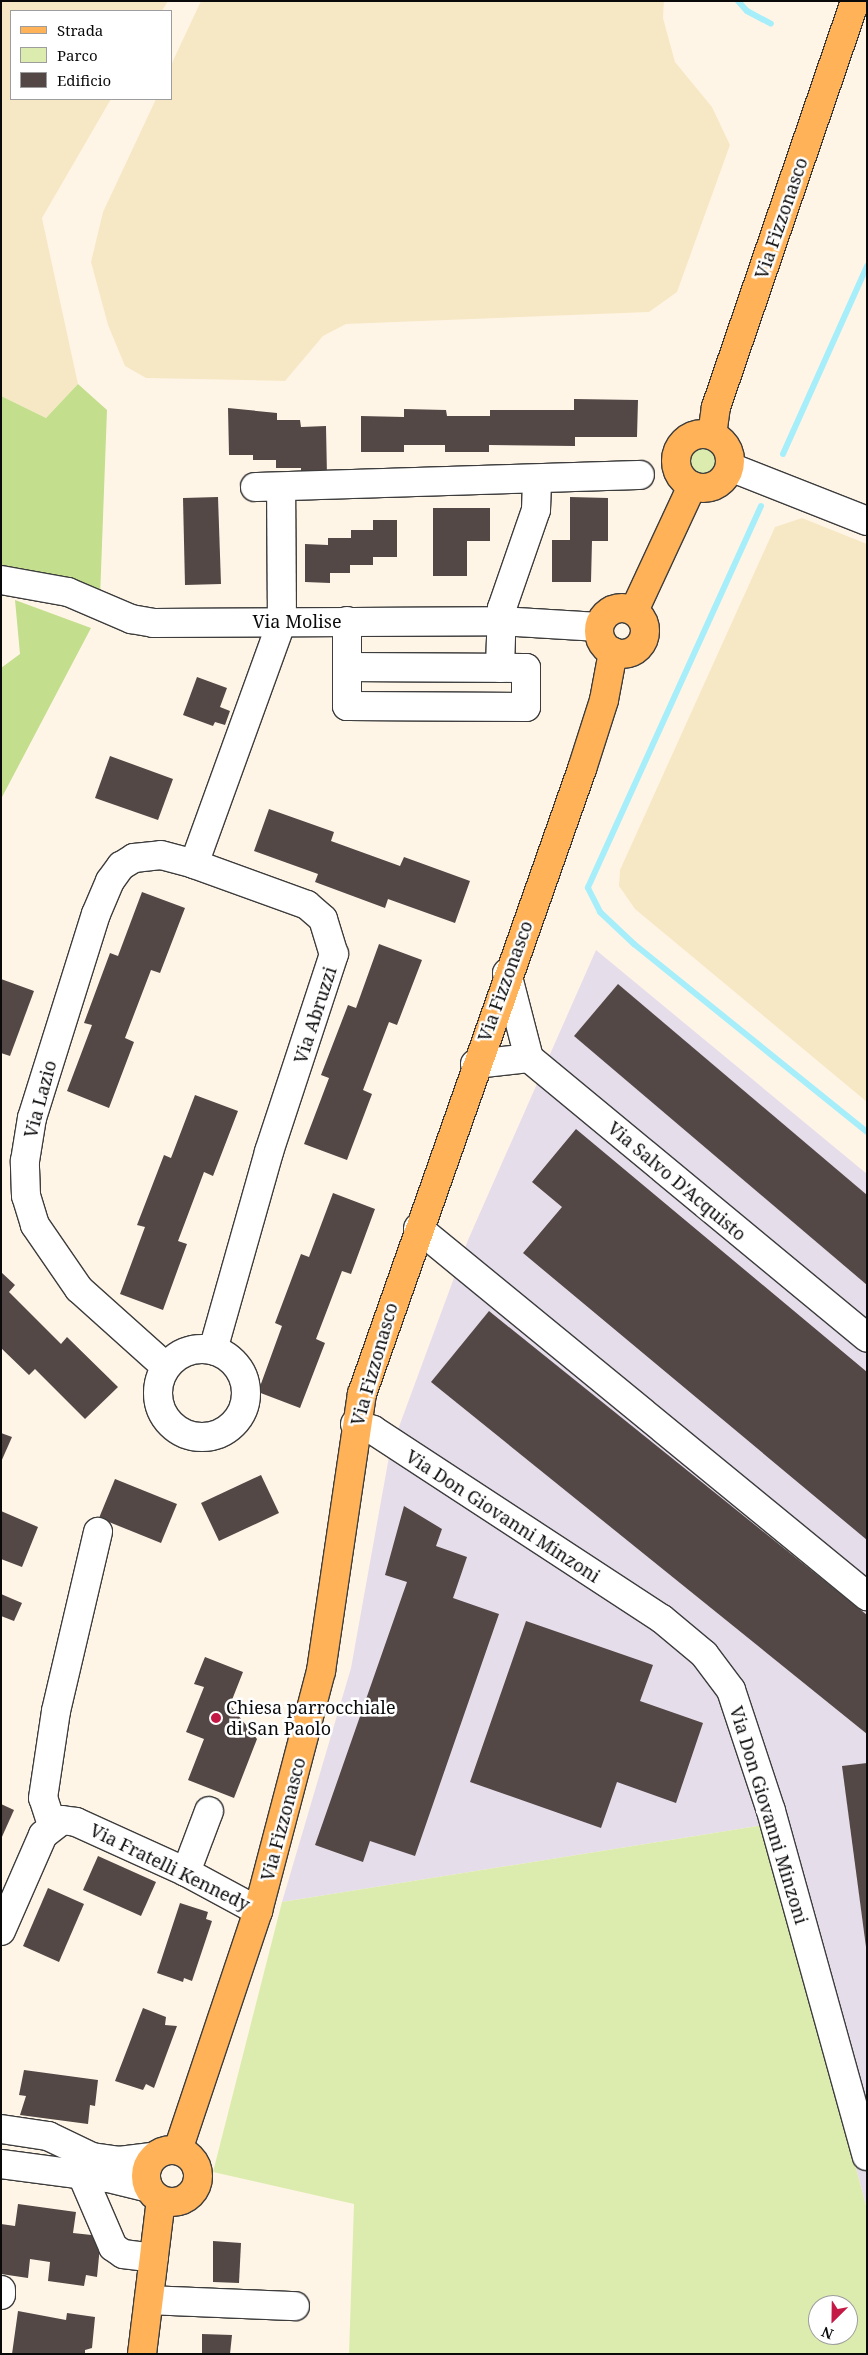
<!DOCTYPE html>
<style>
body{margin:0}
#map{position:relative;width:868px;height:2355px;overflow:hidden;background:#fff5e7;font-family:"Noto Serif",serif}
div>[style]{position:absolute}
.industrial>*{inset:0;background:#e6ddeb}
.farmland>*{inset:0;background:#f7e8c5}
.green>*{inset:0;background:#dcecae}
.round{border-radius:50%}
.forest>*{inset:0;background:#c3de8c}
.stream>*{height:6px;margin:-3px;padding:0 3px;transform-origin:3px;border-radius:3px;background:#a7eefb}
.building>*{inset:0;background:#534846}
.roads{filter:drop-shadow(1px 0 #3d3d3d) drop-shadow(-1px 0 #3d3d3d) drop-shadow(0 1px #3d3d3d) drop-shadow(0 -1px #3d3d3d)}
.minor>*{height:28px;margin:-14px;padding:0 14px;transform-origin:14px;border-radius:14px;background:#fff}
.minor>.ring{margin:-14px;padding:0;box-sizing:content-box;background:none;border:28px solid #fff;border-radius:50%}
.major>*{height:28px;margin:-14px;padding:0 14px;transform-origin:14px;border-radius:14px;background:#ffb257}
.major>.ring{margin:-14px;padding:0;box-sizing:content-box;background:none;border:28px solid #ffb257;border-radius:50%}
.dots>*{width:14px;height:14px;translate:-50% -50%;box-sizing:border-box;border:2px solid #fff;border-radius:50%}
span{translate:-50% -50%;white-space:nowrap;text-align:center;line-height:1.15;-webkit-text-stroke:5px #fff;paint-order:stroke}
.street-label{font-size:18px;color:#0a0a0a}
.poi-label{font-size:18px;color:#0a0a0a}
.left{translate:0 -50%;text-align:left}
.frame{position:absolute;inset:0;border:2px solid #0a0a0a;pointer-events:none}
.legend{position:absolute;left:10px;top:10px;width:162px;height:90px;box-sizing:border-box;background:#fff;border:1px solid #9d9d9d;margin:0;padding:6px 9px;list-style:none;font-size:15px;color:#0a0a0a}
.legend li{display:flex;align-items:center;gap:10px;height:25px}
.legend b{width:25px;border:1px solid #9d9d9d}
.north{position:absolute;left:808px;top:2295px;width:50px;height:50px;box-sizing:border-box;background:#fff;border:1px solid #9d9d9d;border-radius:50%;rotate:203deg;font-size:14px;font-weight:700;line-height:20px;text-align:center;color:#0a0a0a}
.north::after{content:'';display:block;margin:auto;width:18px;height:22px;background:#c41845;clip-path:polygon(50% 0,100% 100%,50% 72%,0 100%)}
</style>
<div id="map">
<div class="industrial">
<div style="clip-path:polygon(596px 950px,867px 1174px,867px 2209px,764px 1825px,282px 1902px,351px 1668px,390px 1451px,468px 1240px)"></div>
</div>
<div class="farmland">
<div style="clip-path:polygon(1px 1px,168px 1px,162px 11px,11px 11px,11px 99px,111px 99px,42px 218px,78px 384px,46px 418px,1px 396px)"></div>
<div style="clip-path:polygon(201px 1px,664px 1px,663px 18px,675px 62px,712px 107px,730px 145px,677px 292px,649px 312px,346px 324px,323px 336px,285px 381px,146px 378px,125px 366px,108px 325px,91px 262px,103px 212px,156px 99px,171px 99px,171px 65px)"></div>
<div style="clip-path:polygon(802px 518px,867px 544px,867px 1102px,635px 909px,619px 886px,620px 870px,775px 527px)"></div>
</div>
<div class="green">
<div class="round" style="left:689px;top:446px;width:28px;height:28px"></div>
<div style="clip-path:polygon(evenodd,764px 1825px,867px 2209px,867px 2354px,349px 2354px,354px 2204px,213px 2172px,282px 1902px,764px 1825px,818px 2305px,848px 2305px,848px 2335px,818px 2335px,818px 2305px)"></div>
</div>
<div class="forest">
<div style="clip-path:polygon(78px 384px,107px 410px,100px 598px,1px 570px,1px 396px,46px 418px)"></div>
<div style="clip-path:polygon(15px 600px,91px 628px,1px 799px,1px 668px,20px 654px)"></div>
</div>
<div class="stream">
<div style="left:738px;top:1px;width:13px;rotate:48deg"></div>
<div style="left:747px;top:11px;width:27px;rotate:28deg"></div>
<div style="left:783px;top:454px;width:206px;rotate:-65.9deg"></div>
<div style="left:761px;top:506px;width:419px;rotate:114.4deg"></div>
<div style="left:588px;top:888px;width:27px;rotate:63deg"></div>
<div style="left:600px;top:912px;width:47px;rotate:43.3deg"></div>
<div style="left:634px;top:944px;width:299px;rotate:38.9deg"></div>
</div>
<div class="building">
<div style="clip-path:polygon(574px 399px,638px 400px,637px 437px,575px 437px,575px 446px,489px 445px,489px 452px,445px 452px,445px 445px,404px 445px,404px 452px,361px 452px,361px 416px,404px 417px,404px 409px,446px 410px,447px 416px,490px 416px,490px 410px,574px 410px)"></div>
<div style="clip-path:polygon(228px 408px,277px 413px,277px 420px,300px 420px,301px 427px,326px 426px,327px 476px,301px 476px,301px 468px,276px 468px,276px 460px,253px 460px,253px 455px,229px 455px)"></div>
<div style="clip-path:polygon(218px 497px,221px 584px,185px 585px,183px 498px)"></div>
<div style="clip-path:polygon(570px 497px,608px 498px,608px 541px,592px 541px,591px 582px,552px 582px,552px 540px,570px 540px)"></div>
<div style="clip-path:polygon(433px 508px,490px 508px,490px 541px,467px 541px,467px 576px,433px 576px)"></div>
<div style="clip-path:polygon(373px 520px,397px 520px,397px 557px,373px 557px,373px 565px,350px 565px,350px 573px,330px 573px,330px 583px,305px 582px,305px 544px,328px 545px,328px 538px,351px 538px,351px 530px,373px 530px)"></div>
<div style="clip-path:polygon(197px 677px,227px 688px,220px 707px,230px 711px,225px 725px,215px 722px,213px 726px,183px 715px)"></div>
<div style="clip-path:polygon(110px 756px,173px 779px,158px 820px,95px 798px)"></div>
<div style="clip-path:polygon(269px 809px,334px 832px,331px 841px,400px 866px,404px 857px,470px 881px,455px 923px,388px 899px,385px 908px,315px 882px,318px 874px,254px 851px)"></div>
<div style="clip-path:polygon(142px 892px,185px 908px,160px 973px,151px 970px,125px 1038px,134px 1042px,109px 1108px,67px 1091px,92px 1025px,84px 1023px,110px 953px,118px 956px)"></div>
<div style="clip-path:polygon(379px 944px,422px 960px,397px 1025px,389px 1022px,363px 1090px,372px 1094px,347px 1160px,304px 1144px,329px 1078px,321px 1075px,348px 1005px,356px 1008px)"></div>
<div style="clip-path:polygon(1px 979px,34px 991px,10px 1056px,1px 1053px)"></div>
<div style="clip-path:polygon(618px 984px,867px 1195px,867px 1285px,574px 1036px)"></div>
<div style="clip-path:polygon(195px 1095px,238px 1111px,213px 1176px,204px 1172px,178px 1241px,187px 1244px,163px 1310px,120px 1294px,145px 1227px,137px 1225px,164px 1155px,171px 1158px)"></div>
<div style="clip-path:polygon(576px 1129px,867px 1372px,867px 1540px,523px 1253px,562px 1207px,532px 1182px)"></div>
<div style="clip-path:polygon(333px 1193px,375px 1209px,351px 1274px,342px 1271px,316px 1339px,325px 1343px,300px 1408px,258px 1392px,282px 1326px,275px 1323px,301px 1254px,309px 1257px)"></div>
<div style="clip-path:polygon(1px 1272px,15px 1285px,9px 1292px,61px 1344px,67px 1337px,118px 1387px,85px 1419px,35px 1369px,29px 1375px,1px 1348px)"></div>
<div style="clip-path:polygon(489px 1311px,867px 1615px,867px 1734px,431px 1382px)"></div>
<div style="clip-path:polygon(1px 1433px,12px 1437px,1px 1462px)"></div>
<div style="clip-path:polygon(261px 1475px,279px 1513px,219px 1541px,201px 1503px)"></div>
<div style="clip-path:polygon(115px 1479px,177px 1504px,161px 1543px,99px 1518px)"></div>
<div style="clip-path:polygon(404px 1506px,442px 1529px,436px 1546px,467px 1557px,453px 1598px,499px 1614px,415px 1856px,370px 1841px,363px 1862px,315px 1845px,407px 1582px,385px 1575px)"></div>
<div style="clip-path:polygon(1px 1511px,38px 1527px,22px 1567px,1px 1559px)"></div>
<div style="clip-path:polygon(1px 1594px,22px 1603px,14px 1621px,1px 1616px)"></div>
<div style="clip-path:polygon(526px 1621px,653px 1665px,640px 1701px,703px 1723px,676px 1803px,617px 1782px,601px 1828px,470px 1782px)"></div>
<div style="clip-path:polygon(205px 1657px,243px 1672px,230px 1705px,257px 1739px,234px 1798px,188px 1780px,204px 1739px,186px 1732px,204px 1687px,194px 1684px)"></div>
<div style="clip-path:polygon(867px 1763px,867px 1946px,866px 1947px,842px 1766px)"></div>
<div style="clip-path:polygon(1px 1804px,14px 1810px,1px 1839px)"></div>
<div style="clip-path:polygon(98px 1856px,156px 1882px,141px 1916px,83px 1890px)"></div>
<div style="clip-path:polygon(48px 1888px,84px 1904px,59px 1962px,23px 1946px)"></div>
<div style="clip-path:polygon(180px 1903px,208px 1912px,206px 1919px,212px 1921px,192px 1981px,184px 1978px,183px 1982px,157px 1973px)"></div>
<div style="clip-path:polygon(143px 2008px,166px 2017px,165px 2025px,177px 2026px,154px 2088px,146px 2084px,143px 2090px,115px 2081px)"></div>
<div style="clip-path:polygon(24px 2070px,98px 2080px,95px 2106px,90px 2105px,88px 2124px,20px 2115px,26px 2096px,19px 2095px)"></div>
<div style="clip-path:polygon(18px 2204px,76px 2212px,73px 2233px,101px 2236px,97px 2277px,86px 2275px,84px 2286px,48px 2281px,50px 2262px,30px 2259px,28px 2278px,1px 2274px,1px 2224px,15px 2226px)"></div>
<div style="clip-path:polygon(213px 2241px,241px 2243px,239px 2283px,213px 2282px)"></div>
<div style="clip-path:polygon(18px 2311px,66px 2320px,67px 2313px,95px 2317px,92px 2348px,85px 2350px,85px 2354px,12px 2354px)"></div>
<div style="clip-path:polygon(202px 2334px,232px 2335px,230px 2354px,202px 2354px)"></div>
</div>
<div class="roads">
<div class="minor">
<div style="left:730px;top:467px;width:147px;rotate:21.5deg"></div>
<div style="left:255px;top:487px;width:385px;rotate:-1.8deg"></div>
<div style="left:1px;top:580px;width:68px;rotate:10.2deg"></div>
<div style="left:68px;top:592px;width:69px;rotate:23.2deg"></div>
<div style="left:131px;top:619px;width:22px;rotate:10deg"></div>
<div style="left:153px;top:623px;width:347px;rotate:-0.3deg"></div>
<div style="left:500px;top:621px;width:99px;rotate:3.5deg"></div>
<div style="left:347px;top:667px;width:179px;rotate:0.3deg"></div>
<div style="left:526px;top:668px;width:39px;rotate:90deg"></div>
<div style="left:526px;top:707px;width:179px;rotate:-179.7deg"></div>
<div style="left:347px;top:706px;width:85px;rotate:-90deg"></div>
<div style="left:500px;top:668px;width:60px;rotate:-88.1deg"></div>
<div style="left:502px;top:608px;width:104px;rotate:-70.9deg"></div>
<div style="left:536px;top:510px;width:30px;rotate:-88deg"></div>
<div style="left:194px;top:864px;width:258px;rotate:-70.1deg"></div>
<div style="left:282px;top:621px;width:132px;rotate:-90.4deg"></div>
<div style="left:507px;top:973px;width:88px;rotate:75.5deg"></div>
<div style="left:475px;top:1064px;width:54px;rotate:-6.3deg"></div>
<div style="left:529px;top:1058px;width:439px;rotate:39.6deg"></div>
<div style="left:418px;top:1228px;width:581px;rotate:39.34deg"></div>
<div class="ring" style="left:158px;top:1349px;width:60px;height:60px"></div>
<div style="left:166px;top:1367px;width:117px;rotate:-138.1deg"></div>
<div style="left:79px;top:1289px;width:78px;rotate:-124.5deg"></div>
<div style="left:35px;top:1225px;width:30px;rotate:-107deg"></div>
<div style="left:26px;top:1196px;width:35px;rotate:-92deg"></div>
<div style="left:25px;top:1161px;width:44px;rotate:-80.8deg"></div>
<div style="left:32px;top:1118px;width:214px;rotate:-72.6deg"></div>
<div style="left:96px;top:914px;width:36px;rotate:-67deg"></div>
<div style="left:110px;top:881px;width:19px;rotate:-54deg"></div>
<div style="left:121px;top:866px;width:15px;rotate:-32deg"></div>
<div style="left:134px;top:858px;width:27px;rotate:-6deg"></div>
<div style="left:161px;top:855px;width:34px;rotate:15deg"></div>
<div style="left:194px;top:864px;width:120px;rotate:19.9deg"></div>
<div style="left:307px;top:905px;width:21px;rotate:41deg"></div>
<div style="left:323px;top:919px;width:37px;rotate:73deg"></div>
<div style="left:334px;top:954px;width:208px;rotate:108.2deg"></div>
<div style="left:269px;top:1152px;width:206px;rotate:105.8deg"></div>
<div style="left:355px;top:1424px;width:19px;rotate:18deg"></div>
<div style="left:373px;top:1430px;width:345px;rotate:33.2deg"></div>
<div style="left:662px;top:1619px;width:55px;rotate:39.8deg"></div>
<div style="left:704px;top:1654px;width:45px;rotate:53.1deg"></div>
<div style="left:731px;top:1690px;width:127px;rotate:71.7deg"></div>
<div style="left:771px;top:1811px;width:358px;rotate:74.5deg"></div>
<div style="left:52px;top:1825px;width:28px;rotate:-108deg"></div>
<div style="left:43px;top:1798px;width:88px;rotate:-81.5deg"></div>
<div style="left:56px;top:1711px;width:184px;rotate:-76.8deg"></div>
<div style="left:186px;top:1872px;width:65px;rotate:-69.3deg"></div>
<div style="left:1px;top:1931px;width:105px;rotate:-66.4deg"></div>
<div style="left:43px;top:1835px;width:24px;rotate:-38deg"></div>
<div style="left:62px;top:1820px;width:14px;rotate:8deg"></div>
<div style="left:76px;top:1822px;width:121px;rotate:24.4deg"></div>
<div style="left:186px;top:1872px;width:82px;rotate:28.4deg"></div>
<div style="left:1px;top:2129px;width:48px;rotate:8.5deg"></div>
<div style="left:48px;top:2136px;width:49px;rotate:25.5deg"></div>
<div style="left:92px;top:2157px;width:27px;rotate:8deg"></div>
<div style="left:119px;top:2161px;width:35px;rotate:-7deg"></div>
<div style="left:1px;top:2164px;width:108px;rotate:7.5deg"></div>
<div style="left:108px;top:2178px;width:42px;rotate:13.7deg"></div>
<div style="left:82px;top:2175px;width:78px;rotate:66.7deg"></div>
<div style="left:113px;top:2247px;width:12px;rotate:35deg"></div>
<div style="left:123px;top:2254px;width:31px;rotate:7deg"></div>
<div style="left:1px;top:2290px;width:5px;rotate:90deg"></div>
<div style="left:149px;top:2300px;width:146px;rotate:2.4deg"></div>
</div>
<div class="major">
<div class="ring" style="left:676px;top:434px;width:26px;height:26px"></div>
<div style="left:712px;top:435px;width:28px;rotate:-82deg"></div>
<div style="left:716px;top:407px;width:429px;rotate:-71.1deg"></div>
<div class="ring" style="left:599px;top:608px;width:18px;height:18px"></div>
<div style="left:634px;top:611px;width:138px;rotate:-65.1deg"></div>
<div class="ring" style="left:146px;top:2150px;width:24px;height:24px"></div>
<div style="left:178px;top:2150px;width:252px;rotate:-71.5deg"></div>
<div style="left:258px;top:1911px;width:248px;rotate:-75.3deg"></div>
<div style="left:321px;top:1671px;width:280px;rotate:-81.6deg"></div>
<div style="left:362px;top:1394px;width:663px;rotate:-70.61deg"></div>
<div style="left:582px;top:769px;width:72px;rotate:-72.3deg"></div>
<div style="left:604px;top:700px;width:49px;rotate:-79.4deg"></div>
<div style="left:142px;top:2354px;width:155px;rotate:-83deg"></div>
</div>
</div>
<div class="dots">
<div style="left:216px;top:1718px;background:#c41845"></div>
</div>
<div class="street-label">
<span style="left:781px;top:218px;rotate:-71deg">Via Fizzonasco</span>
<span style="left:297px;top:621px">Via Molise</span>
<span style="left:505px;top:981px;rotate:-70deg">Via Fizzonasco</span>
<span style="left:315px;top:1015px;rotate:-72deg">Via Abruzzi</span>
<span style="left:40px;top:1099px;rotate:-75deg">Via Lazio</span>
<span style="left:677px;top:1181px;rotate:40deg">Via Salvo D'Acquisto</span>
<span style="left:374px;top:1364px;rotate:-74deg">Via Fizzonasco</span>
<span style="left:503px;top:1516px;rotate:33deg">Via Don Giovanni Minzoni</span>
<span style="left:769px;top:1815px;rotate:73deg">Via Don Giovanni Minzoni</span>
<span style="left:283px;top:1819px;rotate:-75deg">Via Fizzonasco</span>
<span style="left:170px;top:1867px;rotate:26deg">Via Fratelli Kennedy</span>
</div>
<div class="poi-label">
<span class="left" style="left:226px;top:1718px">Chiesa parrocchiale<br>di San Paolo</span>
</div>
<div class="frame"></div>
<ul class="legend">
<li><b style="height:6px;background:#ffb257"></b>Strada</li>
<li><b style="height:14px;background:#dcecae"></b>Parco</li>
<li><b style="height:14px;background:#534846"></b>Edificio</li>
</ul>
<div class="north">N</div>
</div>
